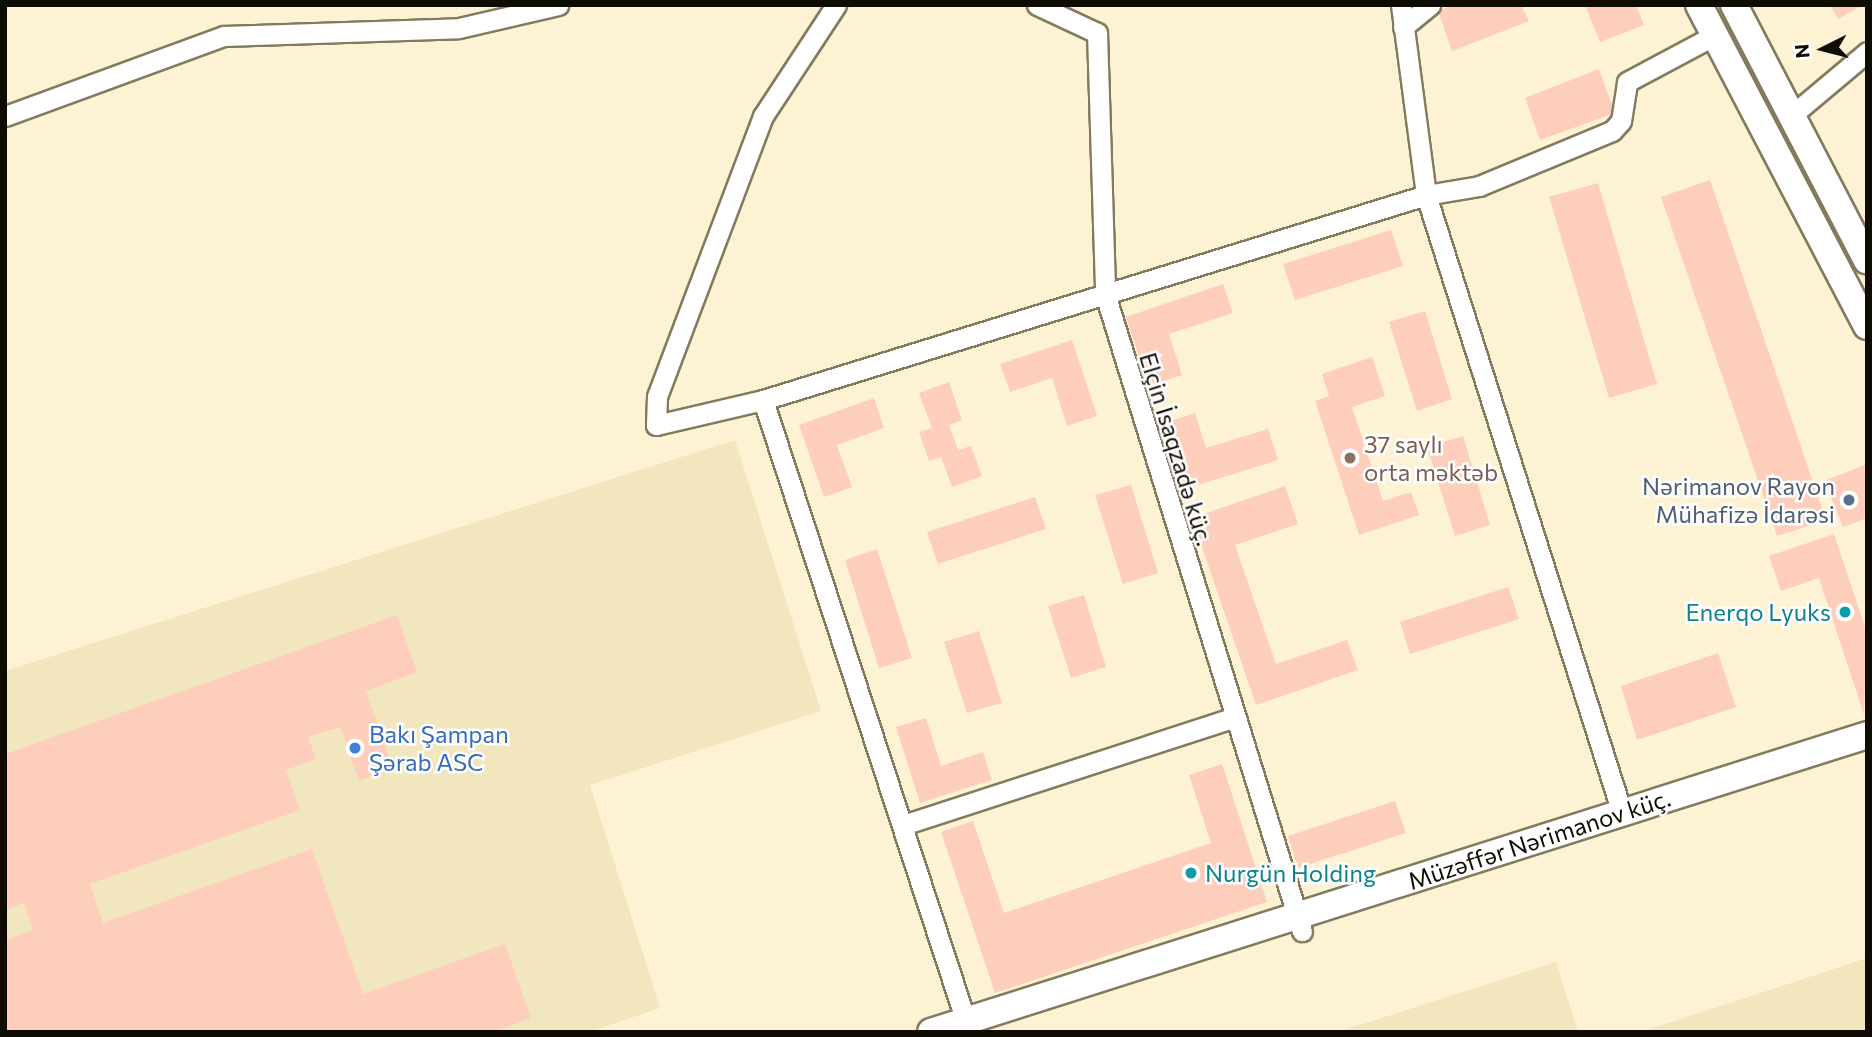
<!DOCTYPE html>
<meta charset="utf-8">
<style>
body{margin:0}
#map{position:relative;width:1872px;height:1037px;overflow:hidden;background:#fdf3d4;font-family:Commissioner,sans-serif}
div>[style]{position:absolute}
.built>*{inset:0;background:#f2e6bf}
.building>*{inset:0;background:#fdcebc}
.roads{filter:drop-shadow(2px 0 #847a5e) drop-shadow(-2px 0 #847a5e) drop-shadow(0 2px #847a5e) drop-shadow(0 -2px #847a5e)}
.street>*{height:19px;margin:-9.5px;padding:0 9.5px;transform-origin:9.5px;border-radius:9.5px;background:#fff}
.secondary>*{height:26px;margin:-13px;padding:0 13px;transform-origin:13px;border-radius:13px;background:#fff}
.dots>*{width:19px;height:19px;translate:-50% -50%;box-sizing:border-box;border:4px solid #fff;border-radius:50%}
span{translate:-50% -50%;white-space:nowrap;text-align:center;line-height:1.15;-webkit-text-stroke:5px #fff;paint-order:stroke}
.education-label{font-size:24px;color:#785e54}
.left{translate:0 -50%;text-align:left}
.street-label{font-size:24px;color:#0f0c03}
.service-label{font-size:24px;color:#4e5e75}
.right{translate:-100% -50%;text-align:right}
.culture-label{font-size:24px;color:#0d838f}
.shop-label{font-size:24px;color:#366cbe}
.frame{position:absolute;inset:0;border:7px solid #0f0c03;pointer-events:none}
.north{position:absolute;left:1788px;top:14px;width:70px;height:70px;-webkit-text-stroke:5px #fff;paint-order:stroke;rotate:264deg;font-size:19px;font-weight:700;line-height:28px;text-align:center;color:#0f0c03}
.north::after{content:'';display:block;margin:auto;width:24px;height:32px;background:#0f0c03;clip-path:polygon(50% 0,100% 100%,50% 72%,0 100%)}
</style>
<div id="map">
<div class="built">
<div style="clip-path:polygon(735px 440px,821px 711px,590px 785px,660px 1008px,589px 1032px,5px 1032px,5px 671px)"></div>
<div style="clip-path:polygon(1867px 958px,1867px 1032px,1641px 1032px)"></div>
<div style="clip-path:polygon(1556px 962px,1578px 1032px,1338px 1032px)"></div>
</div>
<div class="building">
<div style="clip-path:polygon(1454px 5px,1521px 5px,1529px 21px,1452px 51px,1438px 11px)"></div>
<div style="clip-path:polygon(1585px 5px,1636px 5px,1644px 25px,1600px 42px)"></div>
<div style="clip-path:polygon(1830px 5px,1863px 5px,1838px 19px)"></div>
<div style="clip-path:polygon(1599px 69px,1615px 113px,1540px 140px,1525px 98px)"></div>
<div style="clip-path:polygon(1710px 180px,1826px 520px,1777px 536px,1661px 197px)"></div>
<div style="clip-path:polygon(1598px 183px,1657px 384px,1609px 398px,1549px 197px)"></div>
<div style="clip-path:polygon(1391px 230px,1403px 266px,1295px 300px,1283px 264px)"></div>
<div style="clip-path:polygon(1223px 284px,1233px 313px,1169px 334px,1182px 375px,1149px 386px,1126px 317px)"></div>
<div style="clip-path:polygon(1425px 311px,1452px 399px,1417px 411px,1389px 322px)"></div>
<div style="clip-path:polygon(1072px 340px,1097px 416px,1067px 426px,1052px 378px,1010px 392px,1000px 364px)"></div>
<div style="clip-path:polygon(1372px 357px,1385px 396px,1352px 407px,1383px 501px,1411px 492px,1419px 515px,1359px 535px,1315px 401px,1329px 396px,1322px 374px)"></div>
<div style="clip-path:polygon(949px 382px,962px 420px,949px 425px,958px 450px,971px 446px,982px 476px,952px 487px,941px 457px,929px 461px,919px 432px,932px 428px,919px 393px)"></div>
<div style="clip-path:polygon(874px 398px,884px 428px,837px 445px,852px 487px,824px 497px,799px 425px)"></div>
<div style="clip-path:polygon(1195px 413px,1206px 448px,1268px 429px,1278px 460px,1182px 490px,1161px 424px)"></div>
<div style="clip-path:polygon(1463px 436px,1490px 525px,1455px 536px,1427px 447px)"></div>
<div style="clip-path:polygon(1867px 464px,1867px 518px,1843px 527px,1824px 481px)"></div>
<div style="clip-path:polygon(1131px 485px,1158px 573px,1123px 584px,1095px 495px)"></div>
<div style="clip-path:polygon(1285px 486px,1298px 524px,1235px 545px,1276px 664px,1347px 640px,1358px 670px,1256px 705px,1192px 518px)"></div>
<div style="clip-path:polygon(1035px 497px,1046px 529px,938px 564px,927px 532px)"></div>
<div style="clip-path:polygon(1834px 534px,1867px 633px,1864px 715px,1819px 578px,1781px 591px,1769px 556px)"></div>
<div style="clip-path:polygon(877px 549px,912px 658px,879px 668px,845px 560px)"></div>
<div style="clip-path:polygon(1508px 587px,1519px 619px,1410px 654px,1400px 622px)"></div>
<div style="clip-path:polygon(1084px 595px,1106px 667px,1071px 678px,1048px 606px)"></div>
<div style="clip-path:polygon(397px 615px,417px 672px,366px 691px,393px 768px,359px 781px,340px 727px,308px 737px,316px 759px,286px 770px,300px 810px,90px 884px,103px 923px,312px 849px,363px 994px,505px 944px,531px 1018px,493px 1032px,5px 1032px,5px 940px,33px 930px,24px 903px,5px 910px,5px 754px)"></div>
<div style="clip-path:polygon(979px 631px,1002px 703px,967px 713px,944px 642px)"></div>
<div style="clip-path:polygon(1718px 653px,1736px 707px,1637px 740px,1621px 686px)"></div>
<div style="clip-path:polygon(926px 718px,941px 766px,983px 752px,992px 780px,920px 803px,896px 727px)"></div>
<div style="clip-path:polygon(1222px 764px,1267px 902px,995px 993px,941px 832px,973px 821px,1004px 913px,1211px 843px,1189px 775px)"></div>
<div style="clip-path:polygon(1395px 801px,1406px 833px,1298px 868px,1288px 836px)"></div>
</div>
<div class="roads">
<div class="street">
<div style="left:836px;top:5px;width:133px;rotate:123.3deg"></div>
<div style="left:763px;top:116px;width:299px;rotate:110.7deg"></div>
<div style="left:657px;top:396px;width:29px;rotate:92deg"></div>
<div style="left:656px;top:425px;width:110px;rotate:-13.2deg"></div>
<div style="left:763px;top:400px;width:694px;rotate:-17.18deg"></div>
<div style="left:1426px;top:195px;width:54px;rotate:-9.6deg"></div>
<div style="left:1479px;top:186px;width:144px;rotate:-22.5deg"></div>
<div style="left:1612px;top:131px;width:13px;rotate:-48deg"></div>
<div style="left:1621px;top:121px;width:39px;rotate:-81deg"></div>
<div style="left:1627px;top:82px;width:100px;rotate:-28.1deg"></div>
<div style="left:1037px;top:5px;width:66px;rotate:25deg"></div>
<div style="left:1097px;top:33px;width:261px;rotate:88.2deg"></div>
<div style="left:1105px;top:294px;width:667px;rotate:72.82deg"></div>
<div style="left:1401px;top:5px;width:192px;rotate:82.5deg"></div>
<div style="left:1426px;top:195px;width:648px;rotate:72.4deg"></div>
<div style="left:1403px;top:27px;width:35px;rotate:-39deg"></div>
<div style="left:1792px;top:115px;width:98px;rotate:-40deg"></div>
<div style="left:5px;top:116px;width:233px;rotate:-20.1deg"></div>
<div style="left:224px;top:36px;width:235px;rotate:-1.9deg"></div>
<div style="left:459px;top:28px;width:102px;rotate:-13.1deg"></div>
<div style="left:763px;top:400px;width:664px;rotate:71.92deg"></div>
<div style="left:903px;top:825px;width:349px;rotate:-18deg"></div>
</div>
<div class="secondary">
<div style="left:1699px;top:5px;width:362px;rotate:62.4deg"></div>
<div style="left:1734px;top:5px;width:288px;rotate:62.5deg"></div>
<div style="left:931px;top:1032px;width:982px;rotate:-17.6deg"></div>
</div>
</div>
<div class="dots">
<div style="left:1350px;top:458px;background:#8d6e63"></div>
<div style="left:1849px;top:500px;background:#5c6f8a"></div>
<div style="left:1845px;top:612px;background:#0f9aa8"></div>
<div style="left:355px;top:748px;background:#3f7fe0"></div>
<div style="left:1191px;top:873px;background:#0f9aa8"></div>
</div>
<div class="education-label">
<span class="left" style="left:1364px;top:458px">37 saylı<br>orta məktəb</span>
</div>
<div class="street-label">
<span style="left:1177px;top:449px;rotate:73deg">Elçin İsaqzadə küç.</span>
<span style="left:1539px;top:839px;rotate:-18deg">Müzəffər Nərimanov küç.</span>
</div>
<div class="service-label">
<span class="right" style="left:1835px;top:500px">Nərimanov Rayon<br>Mühafizə İdarəsi</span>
</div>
<div class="culture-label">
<span class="right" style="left:1831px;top:612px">Enerqo Lyuks</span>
<span class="left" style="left:1205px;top:873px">Nurgün Holding</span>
</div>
<div class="shop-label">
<span class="left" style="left:369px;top:748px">Bakı Şampan<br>Şərab ASC</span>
</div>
<div class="frame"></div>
<div class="north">N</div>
</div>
